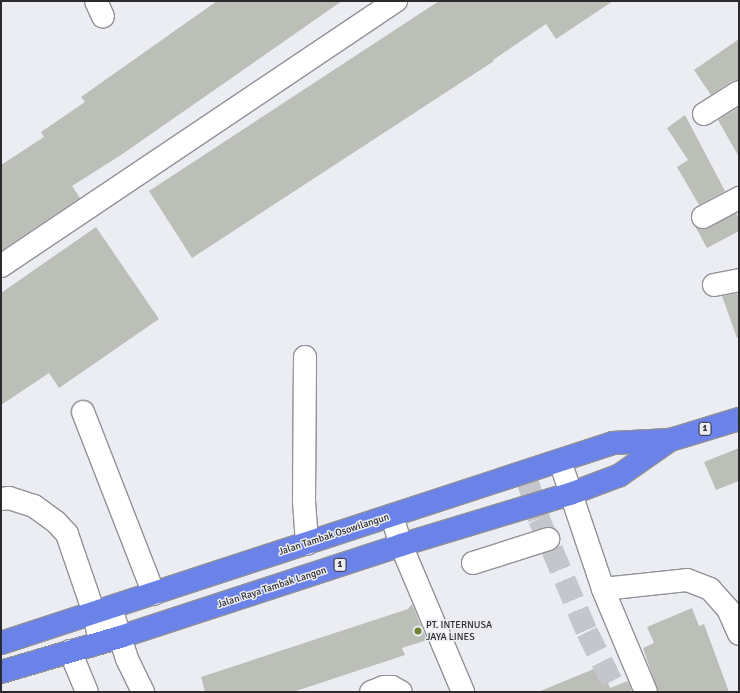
<!DOCTYPE html>
<style>
body{margin:0}
#map{position:relative;width:740px;height:693px;overflow:hidden;background:#ebedf3;font-family:Signika,sans-serif}
div>[style]{position:absolute}
.building>*{inset:0;background:#bcbeb8}
.minor-tunnel>*{height:22px;margin-top:-11px;transform-origin:0;background:repeating-linear-gradient(90deg,#c5c6cc 0 22px,transparent 0 33px)}
.roads{filter:drop-shadow(1px 0 #909297) drop-shadow(-1px 0 #909297) drop-shadow(0 1px #909297) drop-shadow(0 -1px #909297)}
.minor>*{height:22px;margin:-11px;padding:0 11px;transform-origin:11px;border-radius:11px;background:#fff}
.highway>*{height:22px;margin:-11px;padding:0 11px;transform-origin:11px;border-radius:11px;background:#6b82e9}
.dots>*{width:11px;height:11px;translate:-50% -50%;box-sizing:border-box;border:2px solid #ebedf3;border-radius:50%}
span{translate:-50% -50%;white-space:nowrap;text-align:center;line-height:1.15;-webkit-text-stroke:3px #ebedf3;paint-order:stroke}
.shield-label span{padding:1px 3px;background:#ebedf3;border:1px solid;border-radius:3px;-webkit-text-stroke-width:0}
.shield-label{font-size:9px;color:#2b2b2e;font-weight:700}
.street-label{font-size:10px;color:#2b2b2e}
.poi-label{font-size:10px;color:#2b2b2e}
.left{translate:0 -50%;text-align:left}
.frame{position:absolute;inset:0;border:2px solid #2b2b2e;pointer-events:none}
</style>
<div id="map">
<div class="building">
<div style="clip-path:polygon(217px 1px,342px 1px,121px 155px,72px 186px,80px 198px,1px 251px,1px 165px,44px 137px,41px 132px,85px 102px,81px 97px)"></div>
<div style="clip-path:polygon(439px 1px,613px 1px,556px 39px,546px 24px,493px 60px,494px 61px,192px 258px,149px 191px)"></div>
<div style="clip-path:polygon(739px 39px,739px 80px,732px 81px,711px 95px,694px 70px)"></div>
<div style="clip-path:polygon(739px 107px,739px 157px,718px 120px)"></div>
<div style="clip-path:polygon(685px 115px,725px 191px,699px 205px,677px 167px,688px 160px,667px 128px)"></div>
<div style="clip-path:polygon(736px 213px,739px 218px,739px 231px,707px 248px,695px 226px,702px 229px,708px 228px)"></div>
<div style="clip-path:polygon(96px 227px,159px 319px,59px 388px,49px 373px,1px 405px,1px 293px)"></div>
<div style="clip-path:polygon(739px 293px,739px 338px,737px 338px,722px 296px)"></div>
<div style="clip-path:polygon(739px 448px,739px 481px,716px 490px,704px 462px)"></div>
<div style="clip-path:polygon(412px 604px,427px 640px,402px 648px,405px 655px,293px 692px,205px 692px,201px 677px,408px 609px)"></div>
<div style="clip-path:polygon(692px 608px,699px 626px,704px 624px,729px 692px,658px 692px,643px 648px,654px 643px,647px 627px)"></div>
<div style="clip-path:polygon(601px 666px,610px 688px,628px 681px,632px 692px,538px 692px)"></div>
</div>
<div class="minor-tunnel">
<div style="left:525px;top:472px;width:49px;rotate:73.4deg"></div>
<div style="left:539px;top:519px;width:123px;rotate:67deg"></div>
<div style="left:587px;top:632px;width:67px;rotate:63.4deg"></div>
</div>
<div class="roads">
<div class="minor">
<div style="left:96px;top:1px;width:17px;rotate:66deg"></div>
<div style="left:704px;top:114px;width:41px;rotate:-32.2deg"></div>
<div style="left:703px;top:217px;width:41px;rotate:-27.8deg"></div>
<div style="left:1px;top:266px;width:476px;rotate:-33.9deg"></div>
<div style="left:714px;top:285px;width:25px;rotate:-11deg"></div>
<div style="left:305px;top:357px;width:144px;rotate:90.4deg"></div>
<div style="left:304px;top:501px;width:43px;rotate:86deg"></div>
<div style="left:83px;top:412px;width:195px;rotate:68.7deg"></div>
<div style="left:560px;top:461px;width:135px;rotate:71.4deg"></div>
<div style="left:1px;top:499px;width:8px;rotate:-7deg"></div>
<div style="left:9px;top:498px;width:26px;rotate:18deg"></div>
<div style="left:34px;top:506px;width:27px;rotate:36deg"></div>
<div style="left:56px;top:522px;width:16px;rotate:47deg"></div>
<div style="left:67px;top:534px;width:83px;rotate:71.1deg"></div>
<div style="left:94px;top:613px;width:30px;rotate:78deg"></div>
<div style="left:392px;top:516px;width:30px;rotate:73deg"></div>
<div style="left:401px;top:545px;width:160px;rotate:67.1deg"></div>
<div style="left:473px;top:563px;width:79px;rotate:-17.7deg"></div>
<div style="left:111px;top:608px;width:53px;rotate:72.6deg"></div>
<div style="left:127px;top:659px;width:37px;rotate:64deg"></div>
<div style="left:70px;top:651px;width:44px;rotate:67.5deg"></div>
<div style="left:371px;top:692px;width:14px;rotate:-21deg"></div>
<div style="left:384px;top:687px;width:8px"></div>
<div style="left:392px;top:687px;width:10px;rotate:29deg"></div>
<div style="left:646px;top:692px;width:112px;rotate:-112.7deg"></div>
<div style="left:603px;top:589px;width:84px;rotate:-6.1deg"></div>
<div style="left:687px;top:580px;width:25px;rotate:21deg"></div>
<div style="left:710px;top:589px;width:27px;rotate:48deg"></div>
<div style="left:728px;top:609px;width:27px;rotate:66deg"></div>
</div>
<div class="highway">
<div style="left:1px;top:643px;width:644px;rotate:-18.1deg"></div>
<div style="left:613px;top:443px;width:57px;rotate:-3deg"></div>
<div style="left:670px;top:440px;width:72px;rotate:-16.9deg"></div>
<div style="left:1px;top:672px;width:124px;rotate:-16.4deg"></div>
<div style="left:120px;top:637px;width:296px;rotate:-18.1deg"></div>
<div style="left:401px;top:545px;width:177px;rotate:-16.8deg"></div>
<div style="left:570px;top:494px;width:53px;rotate:-20.8deg"></div>
<div style="left:620px;top:475px;width:61px;rotate:-35deg"></div>
</div>
</div>
<div class="dots">
<div style="left:418px;top:631px;background:#728434"></div>
</div>
<div class="shield-label">
<span style="left:705px;top:429px">1</span>
<span style="left:340px;top:565px">1</span>
</div>
<div class="street-label">
<span style="left:334px;top:535px;rotate:-18deg">Jalan Tambak Osowilangun</span>
<span style="left:272px;top:588px;rotate:-18deg">Jalan Raya Tambak Langon</span>
</div>
<div class="poi-label">
<span class="left" style="left:426px;top:631px">PT. INTERNUSA<br>JAYA LINES</span>
</div>
<div class="frame"></div>
</div>
